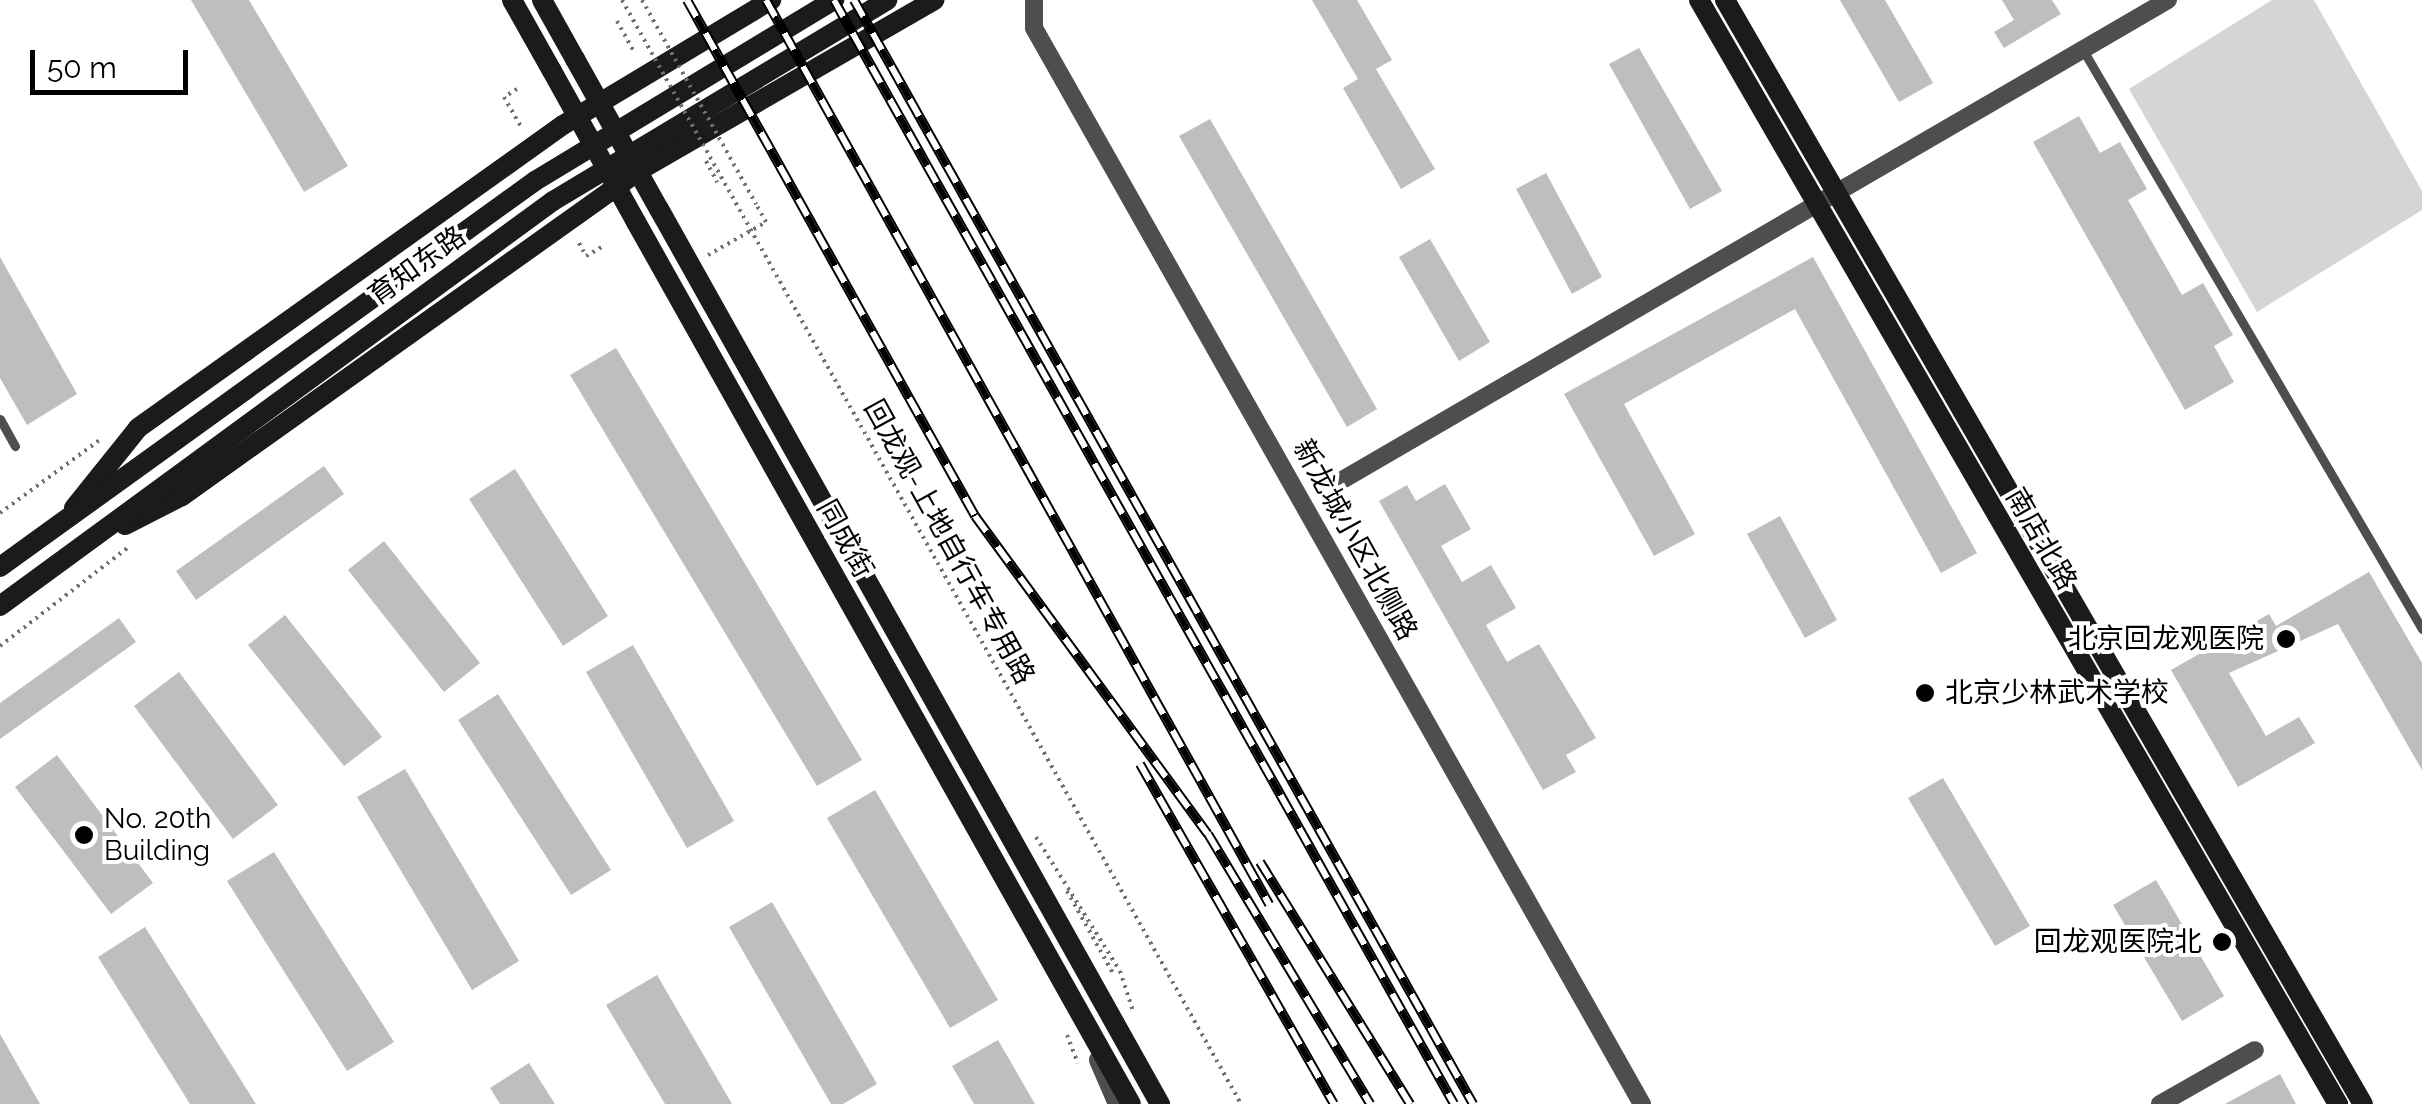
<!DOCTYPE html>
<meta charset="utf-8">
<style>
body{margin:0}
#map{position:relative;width:2422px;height:1104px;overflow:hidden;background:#fff;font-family:Raleway,"Noto Sans SC",sans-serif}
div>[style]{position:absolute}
.green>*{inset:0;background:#d5d5d5}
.building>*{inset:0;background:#bebebe}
.path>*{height:4px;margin-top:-2px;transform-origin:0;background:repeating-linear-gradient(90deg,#707070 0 2.5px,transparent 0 7.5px)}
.service>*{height:9px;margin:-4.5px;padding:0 4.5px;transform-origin:4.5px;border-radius:4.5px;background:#4e4e4e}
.minor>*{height:18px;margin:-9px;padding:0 9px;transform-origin:9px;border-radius:9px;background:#4e4e4e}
.tertiary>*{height:20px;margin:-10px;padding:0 10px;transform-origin:10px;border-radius:10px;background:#4e4e4e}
.secondary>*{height:20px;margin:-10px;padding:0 10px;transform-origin:10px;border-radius:10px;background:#1b1b1b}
.rail>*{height:10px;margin-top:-5px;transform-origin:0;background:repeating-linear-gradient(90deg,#fff 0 19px,#000 0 38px);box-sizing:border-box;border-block:2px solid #000}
.path-bridge>*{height:4px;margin-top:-2px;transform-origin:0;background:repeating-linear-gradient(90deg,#707070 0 2.5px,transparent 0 7.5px)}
.secondary-bridge>*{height:20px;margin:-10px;padding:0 10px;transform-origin:10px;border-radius:10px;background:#1b1b1b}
.dots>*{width:28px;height:28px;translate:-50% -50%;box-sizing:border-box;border:5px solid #fff;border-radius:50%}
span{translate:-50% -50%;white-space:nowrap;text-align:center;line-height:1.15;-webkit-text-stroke:8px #fff;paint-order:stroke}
.street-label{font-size:28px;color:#000}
.poi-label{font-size:28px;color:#000}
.right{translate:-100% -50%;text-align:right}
.left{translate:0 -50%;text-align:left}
.scale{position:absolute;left:30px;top:50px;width:158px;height:45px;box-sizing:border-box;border:5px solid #000;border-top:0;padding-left:12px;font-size:30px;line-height:35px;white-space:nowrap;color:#000;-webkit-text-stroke:8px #fff;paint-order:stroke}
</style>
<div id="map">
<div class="green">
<div style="clip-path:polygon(2272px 0,2314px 0,2422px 191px,2422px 210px,2257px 312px,2129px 89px)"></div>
</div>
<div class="building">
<div style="clip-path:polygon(191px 0,249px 0,348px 166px,304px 192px)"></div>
<div style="clip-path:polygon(1312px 0,1357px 0,1392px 60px,1376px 69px,1435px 169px,1401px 189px,1343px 88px,1358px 79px)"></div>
<div style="clip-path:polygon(1840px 0,1885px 0,1933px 83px,1899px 102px)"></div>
<div style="clip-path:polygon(2002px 0,2052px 0,2061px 14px,2004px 48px,1994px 32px,2014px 20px)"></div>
<div style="clip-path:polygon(1639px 48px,1722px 191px,1690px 209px,1609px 64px)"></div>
<div style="clip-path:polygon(2079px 116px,2100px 153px,2120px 142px,2147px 189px,2128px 200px,2182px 295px,2203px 283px,2233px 335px,2214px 346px,2234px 382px,2185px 410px,2033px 142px)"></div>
<div style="clip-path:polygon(1210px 119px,1377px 409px,1347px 427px,1179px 136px)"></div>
<div style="clip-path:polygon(1546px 173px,1602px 277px,1572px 294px,1516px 189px)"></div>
<div style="clip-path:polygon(1430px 239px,1490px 342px,1459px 361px,1399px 257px)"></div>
<div style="clip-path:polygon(0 257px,77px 394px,27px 425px,0 378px)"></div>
<div style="clip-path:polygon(1813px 257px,1977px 553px,1941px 573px,1795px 309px,1624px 404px,1695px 534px,1654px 556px,1564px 394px)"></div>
<div style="clip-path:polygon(616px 348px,862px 760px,817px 786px,570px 375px)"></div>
<div style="clip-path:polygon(324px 466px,344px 494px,196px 600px,176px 571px)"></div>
<div style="clip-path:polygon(515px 469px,608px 616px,563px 646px,469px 499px)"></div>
<div style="clip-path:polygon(1445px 484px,1471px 529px,1441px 546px,1462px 582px,1491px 565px,1516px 608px,1486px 625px,1507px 662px,1539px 644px,1596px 738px,1566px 755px,1576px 772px,1543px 790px,1379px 501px,1407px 485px,1416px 501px)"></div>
<div style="clip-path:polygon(1780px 516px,1837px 620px,1805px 638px,1747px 534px)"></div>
<div style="clip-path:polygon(384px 541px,480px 663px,444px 692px,348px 570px)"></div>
<div style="clip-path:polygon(2369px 572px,2422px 663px,2422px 770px,2338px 624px,2229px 673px,2266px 736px,2299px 717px,2315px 743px,2238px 787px,2171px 670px,2269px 614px,2276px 626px)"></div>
<div style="clip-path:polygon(285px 615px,382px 737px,344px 766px,248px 645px)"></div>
<div style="clip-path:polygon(119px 618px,136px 642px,0 739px,0 703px)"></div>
<div style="clip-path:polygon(633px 645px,734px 821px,687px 848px,586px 672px)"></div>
<div style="clip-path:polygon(179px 672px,278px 805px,233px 839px,134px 706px)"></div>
<div style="clip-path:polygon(498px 694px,611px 870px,571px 895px,458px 720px)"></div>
<div style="clip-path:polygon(57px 755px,153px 883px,111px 914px,15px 787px)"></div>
<div style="clip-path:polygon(405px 769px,519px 961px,472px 990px,357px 797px)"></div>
<div style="clip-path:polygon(1943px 778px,2030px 926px,1995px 946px,1908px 798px)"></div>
<div style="clip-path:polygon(875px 790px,998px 1000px,950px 1028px,827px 818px)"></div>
<div style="clip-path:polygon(274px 852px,394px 1042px,347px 1071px,227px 881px)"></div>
<div style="clip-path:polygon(2156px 880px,2224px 996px,2182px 1021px,2113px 905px)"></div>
<div style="clip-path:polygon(772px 902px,877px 1084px,843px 1104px,831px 1104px,729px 927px)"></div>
<div style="clip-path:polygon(145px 927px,256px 1104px,190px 1104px,98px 957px)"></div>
<div style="clip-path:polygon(657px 975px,732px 1104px,665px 1104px,606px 1005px)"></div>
<div style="clip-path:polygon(0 1034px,40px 1104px,0 1104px)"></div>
<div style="clip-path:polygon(998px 1040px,1035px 1104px,974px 1104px,952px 1066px)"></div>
<div style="clip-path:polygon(529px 1063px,555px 1104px,500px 1104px,490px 1088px)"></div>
<div style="clip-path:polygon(2280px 1074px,2296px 1104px,2225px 1104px)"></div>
</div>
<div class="path">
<div style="left:617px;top:21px;width:37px;rotate:61deg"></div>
<div style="left:517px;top:89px;width:15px;rotate:148deg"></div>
<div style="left:504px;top:97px;width:36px;rotate:60deg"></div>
<div style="left:706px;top:161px;width:24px;rotate:62deg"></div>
<div style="left:579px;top:243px;width:15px;rotate:62deg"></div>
<div style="left:586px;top:256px;width:22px;rotate:-30deg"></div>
<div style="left:708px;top:255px;width:67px;rotate:-29.6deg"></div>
<div style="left:766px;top:222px;width:21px;rotate:-119deg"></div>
<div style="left:0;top:513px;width:125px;rotate:-36.2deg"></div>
<div style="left:0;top:646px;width:165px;rotate:-37.6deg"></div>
<div style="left:1036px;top:837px;width:158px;rotate:57.9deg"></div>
<div style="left:1120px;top:971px;width:42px;rotate:72deg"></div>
<div style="left:1067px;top:891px;width:96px;rotate:60.8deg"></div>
<div style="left:1067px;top:1035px;width:30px;rotate:69deg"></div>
</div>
<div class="service">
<div style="left:2083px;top:50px;width:671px;rotate:59.65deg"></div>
<div style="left:0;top:419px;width:31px;rotate:61deg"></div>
</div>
<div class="minor">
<div style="left:1034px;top:0;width:28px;rotate:90deg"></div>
<div style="left:1034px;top:28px;width:1236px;rotate:60.53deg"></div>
<div style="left:1344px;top:479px;width:953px;rotate:-30.17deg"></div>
<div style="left:2160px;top:1104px;width:109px;rotate:-29.6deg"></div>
</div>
<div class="tertiary">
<div style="left:1099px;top:1060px;width:48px;rotate:66.6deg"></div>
</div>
<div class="secondary">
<div style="left:512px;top:0;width:81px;rotate:60.6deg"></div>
<div style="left:542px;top:0;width:68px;rotate:60.8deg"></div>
<div style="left:1699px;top:0;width:1276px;rotate:59.94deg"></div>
<div style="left:1725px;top:0;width:1275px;rotate:59.98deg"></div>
<div style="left:659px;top:209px;width:1026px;rotate:60.76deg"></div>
<div style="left:636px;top:222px;width:1011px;rotate:60.7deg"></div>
<div style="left:74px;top:508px;width:102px;rotate:-51.3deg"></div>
<div style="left:138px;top:428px;width:522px;rotate:-35.49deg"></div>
<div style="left:563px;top:125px;width:243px;rotate:-31deg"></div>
<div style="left:125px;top:525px;width:64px;rotate:-27deg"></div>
<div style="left:182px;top:496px;width:562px;rotate:-35.44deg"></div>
<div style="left:640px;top:170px;width:340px;rotate:-30deg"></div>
<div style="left:0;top:567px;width:660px;rotate:-35.81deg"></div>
<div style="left:535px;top:181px;width:350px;rotate:-31.2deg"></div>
<div style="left:0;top:606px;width:685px;rotate:-36.22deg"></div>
<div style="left:553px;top:201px;width:390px;rotate:-31deg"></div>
</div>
<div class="rail">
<div style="left:687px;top:0;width:591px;rotate:60.83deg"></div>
<div style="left:975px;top:516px;width:394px;rotate:53.8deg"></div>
<div style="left:1208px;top:834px;width:315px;rotate:59deg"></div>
<div style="left:766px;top:0;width:1035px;rotate:60.91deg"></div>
<div style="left:834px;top:0;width:1266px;rotate:60.68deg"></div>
<div style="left:854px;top:0;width:1266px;rotate:60.72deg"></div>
<div style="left:1140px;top:764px;width:391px;rotate:60.3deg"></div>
<div style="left:1260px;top:862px;width:285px;rotate:58.2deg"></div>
</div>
<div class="path-bridge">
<div style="left:622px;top:0;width:1266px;rotate:60.72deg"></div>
<div style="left:642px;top:0;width:234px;rotate:60.8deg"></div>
</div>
<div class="secondary-bridge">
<div style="left:575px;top:59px;width:172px;rotate:60.8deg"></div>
<div style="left:552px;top:71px;width:173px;rotate:60.9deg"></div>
</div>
<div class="dots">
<div style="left:2286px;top:639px;background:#000"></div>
<div style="left:1925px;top:693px;background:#000"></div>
<div style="left:84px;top:835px;background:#000"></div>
<div style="left:2222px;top:942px;background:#000"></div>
</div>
<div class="street-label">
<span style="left:417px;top:266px;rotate:-36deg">育知东路</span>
<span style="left:845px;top:539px;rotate:61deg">同成街</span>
<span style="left:2041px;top:539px;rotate:60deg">南店北路</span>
<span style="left:1355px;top:540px;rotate:61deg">新龙城小区北侧路</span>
<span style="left:949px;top:542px;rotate:61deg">回龙观-上地自行车专用路</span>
</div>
<div class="poi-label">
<span class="right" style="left:2264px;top:639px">北京回龙观医院</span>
<span class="left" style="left:1945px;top:693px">北京少林武术学校</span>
<span class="left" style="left:104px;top:835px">No. 20th<br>Building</span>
<span class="right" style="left:2202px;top:942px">回龙观医院北</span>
</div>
<div class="scale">50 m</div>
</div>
